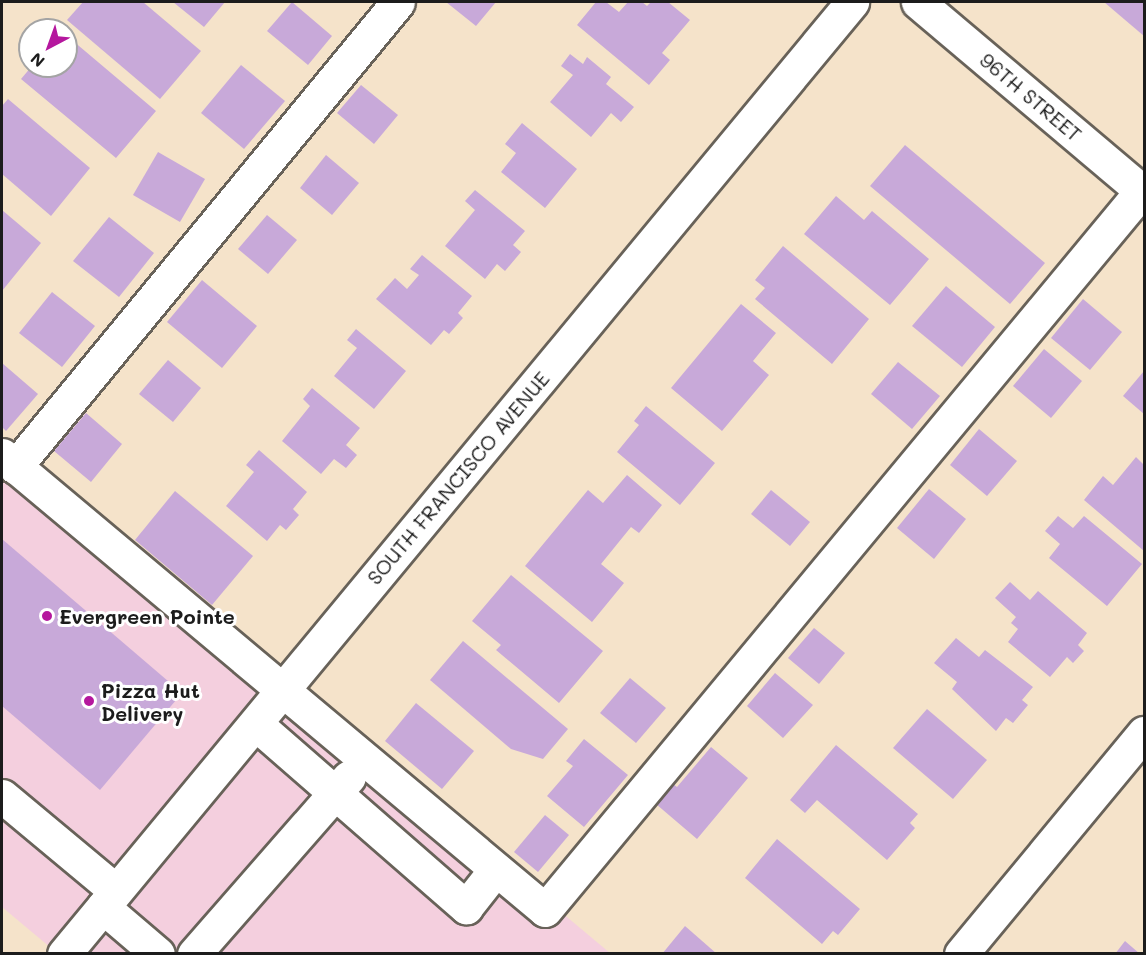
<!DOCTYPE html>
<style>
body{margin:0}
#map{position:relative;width:1146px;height:955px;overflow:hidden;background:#f5e3ca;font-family:Mali,sans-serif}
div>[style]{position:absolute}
.built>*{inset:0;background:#f4cfde}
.building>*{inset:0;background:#c8a9d9}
.roads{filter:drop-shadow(2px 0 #686259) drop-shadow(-2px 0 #686259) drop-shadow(0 2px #686259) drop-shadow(0 -2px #686259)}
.minor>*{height:33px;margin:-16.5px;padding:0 16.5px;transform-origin:16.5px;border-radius:16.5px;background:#fff}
.dots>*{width:16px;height:16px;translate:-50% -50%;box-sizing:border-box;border:3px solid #fff;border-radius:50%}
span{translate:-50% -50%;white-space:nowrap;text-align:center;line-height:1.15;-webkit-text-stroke:6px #fff;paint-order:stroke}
.street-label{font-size:20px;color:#1c1c1c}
.poi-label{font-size:20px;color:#1c1c1c;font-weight:700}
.left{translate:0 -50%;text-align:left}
.frame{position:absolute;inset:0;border:3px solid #1c1c1c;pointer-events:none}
.north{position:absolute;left:18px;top:18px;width:60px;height:60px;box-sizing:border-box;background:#fff;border:2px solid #a4a4a4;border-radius:50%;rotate:221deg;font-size:16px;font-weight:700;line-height:24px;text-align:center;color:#1c1c1c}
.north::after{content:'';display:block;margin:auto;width:21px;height:27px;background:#b5179e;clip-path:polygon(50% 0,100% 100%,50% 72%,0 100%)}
</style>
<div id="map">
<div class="built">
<div style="clip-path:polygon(2px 445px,610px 953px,57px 953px,2px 907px)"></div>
</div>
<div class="building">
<div style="clip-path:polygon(83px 2px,143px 2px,201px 51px,160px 99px,67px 20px)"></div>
<div style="clip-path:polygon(173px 2px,225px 2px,204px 27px)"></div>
<div style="clip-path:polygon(292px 2px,332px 36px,308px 65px,267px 31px)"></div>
<div style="clip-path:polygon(446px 2px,496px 2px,476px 26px)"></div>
<div style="clip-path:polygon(596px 2px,606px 2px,619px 12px,628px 2px,642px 2px,647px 6px,651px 2px,668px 2px,690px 20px,662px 53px,670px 60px,649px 85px,577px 25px)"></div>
<div style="clip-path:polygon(1104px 2px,1144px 2px,1144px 36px,1131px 25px)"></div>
<div style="clip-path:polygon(66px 35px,156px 111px,116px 158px,21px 79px,32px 66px,66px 66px)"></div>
<div style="clip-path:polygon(570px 54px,583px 64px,587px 57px,611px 77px,606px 84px,634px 107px,621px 122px,611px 113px,591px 137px,550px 102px,573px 75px,561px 66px)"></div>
<div style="clip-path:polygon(241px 65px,285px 101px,244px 149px,201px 113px)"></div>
<div style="clip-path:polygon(361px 85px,398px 115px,374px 144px,337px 113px)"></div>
<div style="clip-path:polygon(8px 99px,90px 168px,51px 216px,2px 174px,2px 106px)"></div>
<div style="clip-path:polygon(522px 123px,577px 169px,545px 208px,501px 172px,516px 153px,505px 144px)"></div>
<div style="clip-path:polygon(905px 145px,1045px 263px,1010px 304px,870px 186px)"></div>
<div style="clip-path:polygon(158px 152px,205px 179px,180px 222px,133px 195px)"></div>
<div style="clip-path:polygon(326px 155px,359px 183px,332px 215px,300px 188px)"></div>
<div style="clip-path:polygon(475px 190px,525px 231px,513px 245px,521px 252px,505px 271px,497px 264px,485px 279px,445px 246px,475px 210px,465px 201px)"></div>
<div style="clip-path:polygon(836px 196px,864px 220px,872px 211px,929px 259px,890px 305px,804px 234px)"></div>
<div style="clip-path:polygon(2px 210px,41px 243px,2px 291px)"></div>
<div style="clip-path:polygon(267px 215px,297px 240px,268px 274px,238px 249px)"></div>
<div style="clip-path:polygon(109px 217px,154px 253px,119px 297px,73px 261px)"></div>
<div style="clip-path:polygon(783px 246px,869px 319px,832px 364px,755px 299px,765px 288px,755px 280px)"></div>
<div style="clip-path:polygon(422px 255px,472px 296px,458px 313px,463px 318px,449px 334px,444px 330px,431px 345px,376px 299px,395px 278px,407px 289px,419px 275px,410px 269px)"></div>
<div style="clip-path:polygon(202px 280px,257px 326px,222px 368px,167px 322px)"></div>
<div style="clip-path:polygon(946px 286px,995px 327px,962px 367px,912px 326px)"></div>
<div style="clip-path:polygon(52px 292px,95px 326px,62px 367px,19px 333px)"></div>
<div style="clip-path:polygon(1083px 299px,1122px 332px,1090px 370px,1051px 338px)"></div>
<div style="clip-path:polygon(741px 304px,776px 333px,753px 361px,769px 375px,722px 431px,671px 388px)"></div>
<div style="clip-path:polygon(356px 329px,406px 371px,374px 409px,334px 376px,357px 348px,347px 340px)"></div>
<div style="clip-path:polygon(1044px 349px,1082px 381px,1051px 418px,1013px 386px)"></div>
<div style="clip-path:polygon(168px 360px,201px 388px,173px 422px,139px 394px)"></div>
<div style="clip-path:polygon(898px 362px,940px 396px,912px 429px,871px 394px)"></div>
<div style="clip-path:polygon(2px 363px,38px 394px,6px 431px,2px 427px)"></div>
<div style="clip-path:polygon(1144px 371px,1144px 414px,1123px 396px)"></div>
<div style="clip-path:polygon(312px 388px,360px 428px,346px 445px,357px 455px,346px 468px,334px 459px,321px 474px,282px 441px,310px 406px,303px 399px)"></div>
<div style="clip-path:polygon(646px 406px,715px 463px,680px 505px,617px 452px,639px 425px,634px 421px)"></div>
<div style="clip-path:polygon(86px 413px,122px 444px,91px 482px,54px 451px)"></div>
<div style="clip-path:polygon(979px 429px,1017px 461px,987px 496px,950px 465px)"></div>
<div style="clip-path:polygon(259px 450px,307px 492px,293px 509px,299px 515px,286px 530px,280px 525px,267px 541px,226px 506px,254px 472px,246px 465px)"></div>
<div style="clip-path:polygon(1136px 457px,1144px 465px,1144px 551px,1084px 500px,1103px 476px,1113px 485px)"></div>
<div style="clip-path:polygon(627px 475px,662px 505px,639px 533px,631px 527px,601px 564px,624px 583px,592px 622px,525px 566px,588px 490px,603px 503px)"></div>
<div style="clip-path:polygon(929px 489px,966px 519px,934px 559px,897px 528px)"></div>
<div style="clip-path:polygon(771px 490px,810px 522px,790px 546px,751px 514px)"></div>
<div style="clip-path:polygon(175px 491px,253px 556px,212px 605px,135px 540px)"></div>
<div style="clip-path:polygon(1058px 516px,1073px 528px,1084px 516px,1142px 564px,1107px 606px,1049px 558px,1060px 544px,1045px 531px)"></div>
<div style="clip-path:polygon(2px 539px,182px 693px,100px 790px,2px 706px)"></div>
<div style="clip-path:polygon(511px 575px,603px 651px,559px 703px,496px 650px,501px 645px,472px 621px)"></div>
<div style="clip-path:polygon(1010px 582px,1030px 600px,1038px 591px,1087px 633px,1078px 645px,1084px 651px,1073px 663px,1067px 657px,1050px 677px,1008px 642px,1018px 629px,1011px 623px,1016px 617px,995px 598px)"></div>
<div style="clip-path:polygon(814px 628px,845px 653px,819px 684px,788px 658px)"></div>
<div style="clip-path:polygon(956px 638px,979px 657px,985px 650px,1033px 687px,1022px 700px,1028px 705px,1013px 723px,1006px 718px,996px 731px,952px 689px,957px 682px,934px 663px)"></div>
<div style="clip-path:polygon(463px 641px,568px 729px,543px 759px,511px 749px,430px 680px)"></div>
<div style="clip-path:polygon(775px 673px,813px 705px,783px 738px,747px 706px)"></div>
<div style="clip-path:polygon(630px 678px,666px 708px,636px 743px,600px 713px)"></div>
<div style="clip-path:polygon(416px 703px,474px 751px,442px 789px,385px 741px)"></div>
<div style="clip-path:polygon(927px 709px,987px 760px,953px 799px,893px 748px)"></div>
<div style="clip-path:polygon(584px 739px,628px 775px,584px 827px,547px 796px,573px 766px,566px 761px)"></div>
<div style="clip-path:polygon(836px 745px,918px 814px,910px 823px,915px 828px,887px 860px,817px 800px,805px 813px,790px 800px)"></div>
<div style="clip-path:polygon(711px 747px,748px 778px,697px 839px,656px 804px,673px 784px,677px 787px)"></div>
<div style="clip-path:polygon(545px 815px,569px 835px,538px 872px,514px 852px)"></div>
<div style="clip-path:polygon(777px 839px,860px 909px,838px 935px,833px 931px,822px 944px,745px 878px)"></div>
<div style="clip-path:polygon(685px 926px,717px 954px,662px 954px)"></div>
<div style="clip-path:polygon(1125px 941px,1140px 954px,1115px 954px)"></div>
</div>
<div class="roads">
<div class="minor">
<div style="left:918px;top:2px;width:296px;rotate:40.2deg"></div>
<div style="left:2px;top:455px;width:708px;rotate:39.96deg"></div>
<div style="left:545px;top:910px;width:938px;rotate:-50.32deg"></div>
<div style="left:15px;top:467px;width:602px;rotate:-50.52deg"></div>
<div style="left:256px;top:724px;width:279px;rotate:41.1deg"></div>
<div style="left:466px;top:907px;width:48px;rotate:-51.7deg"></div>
<div style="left:2px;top:796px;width:148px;rotate:39.8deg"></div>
<div style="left:103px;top:907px;width:72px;rotate:40.5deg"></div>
<div style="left:64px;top:954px;width:1236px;rotate:-50.38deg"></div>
<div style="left:194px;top:954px;width:235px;rotate:-48.8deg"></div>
<div style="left:961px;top:954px;width:287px;rotate:-50.4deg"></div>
</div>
</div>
<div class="dots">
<div style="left:47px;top:616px;background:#b5179e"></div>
<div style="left:89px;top:701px;background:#b5179e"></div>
</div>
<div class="street-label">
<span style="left:1031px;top:97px;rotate:40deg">96TH STREET</span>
<span style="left:458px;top:478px;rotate:-50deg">SOUTH FRANCISCO AVENUE</span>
</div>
<div class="poi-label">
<span class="left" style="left:59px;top:616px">Evergreen Pointe</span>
<span class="left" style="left:101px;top:702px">Pizza Hut<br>Delivery</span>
</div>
<div class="frame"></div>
<div class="north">N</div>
</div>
